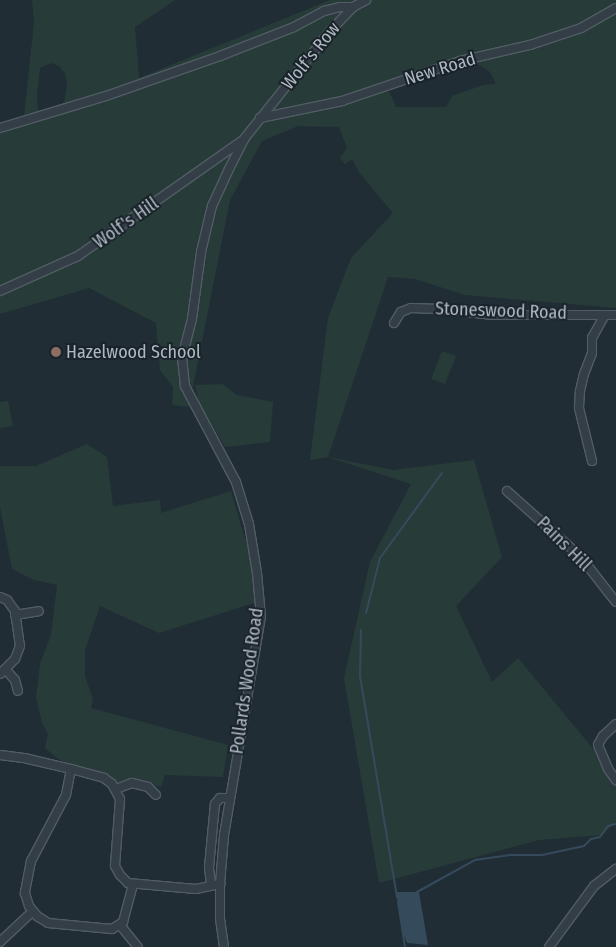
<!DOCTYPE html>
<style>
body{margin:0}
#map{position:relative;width:616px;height:947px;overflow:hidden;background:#212d35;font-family:"Fira Sans Condensed",sans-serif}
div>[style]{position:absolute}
.green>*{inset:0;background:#273c39}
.water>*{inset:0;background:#354b5c}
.stream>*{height:2px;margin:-1px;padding:0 1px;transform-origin:1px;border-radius:1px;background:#354b5c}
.roads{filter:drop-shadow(1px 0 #515c64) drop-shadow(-1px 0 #515c64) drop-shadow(0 1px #515c64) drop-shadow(0 -1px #515c64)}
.minor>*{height:8px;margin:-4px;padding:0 4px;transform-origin:4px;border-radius:4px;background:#343e46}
.dots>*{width:14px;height:14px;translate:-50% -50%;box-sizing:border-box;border:2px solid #1a232a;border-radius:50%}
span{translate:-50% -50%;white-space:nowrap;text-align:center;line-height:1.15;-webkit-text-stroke:4px #1a232a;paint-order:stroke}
.street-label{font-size:18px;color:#aeb9c3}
.poi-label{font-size:18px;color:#aeb9c3}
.left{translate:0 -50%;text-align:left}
</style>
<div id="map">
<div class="green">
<div style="clip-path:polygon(evenodd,32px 0,175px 0,135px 27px,139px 78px,330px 0,616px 0,616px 308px,465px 295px,415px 279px,388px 277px,328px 457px,393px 470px,474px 460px,502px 557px,456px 606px,492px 682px,518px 658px,604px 762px,616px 782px,616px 822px,602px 835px,539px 840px,379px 883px,344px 678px,370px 562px,411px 484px,328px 457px,310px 460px,328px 318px,351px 258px,393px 213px,359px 172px,352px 159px,345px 164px,340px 158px,347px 148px,339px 127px,298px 126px,262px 141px,230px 200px,189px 407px,172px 405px,173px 387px,160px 370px,156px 323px,89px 288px,0 314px,0 132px,23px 126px,34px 22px,32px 0,460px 57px,481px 66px,490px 72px,496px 84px,483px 85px,452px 96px,446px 107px,396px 107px,390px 93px,374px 85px,460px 57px,32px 0,51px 63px,59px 66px,65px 73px,67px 86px,64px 103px,38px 111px,37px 96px,40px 68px,51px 63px)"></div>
<div style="clip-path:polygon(442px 351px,456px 356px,445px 384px,431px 379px)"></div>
<div style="clip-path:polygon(222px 384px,237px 395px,273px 402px,270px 442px,225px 447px,199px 402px,195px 385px)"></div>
<div style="clip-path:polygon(8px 401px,13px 426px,0 428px,0 402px)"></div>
<div style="clip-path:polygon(87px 444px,107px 457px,113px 506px,160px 500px,161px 513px,231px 491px,254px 569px,254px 603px,159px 633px,100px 606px,85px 650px,85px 676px,93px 699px,91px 708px,228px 745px,223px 777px,165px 775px,161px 787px,132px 780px,118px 783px,58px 759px,45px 748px,48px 734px,42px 723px,36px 697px,40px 664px,51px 635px,57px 585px,34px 580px,12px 569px,0 507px,0 466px,36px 466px)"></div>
</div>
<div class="water">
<div style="clip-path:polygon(396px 892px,419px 892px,428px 945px,407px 943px,403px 933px)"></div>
</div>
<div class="stream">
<div style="left:366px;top:613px;width:57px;rotate:-75.7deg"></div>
<div style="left:380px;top:558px;width:105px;rotate:-53.9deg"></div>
<div style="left:361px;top:630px;width:46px;rotate:91.2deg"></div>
<div style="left:360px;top:676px;width:224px;rotate:80.5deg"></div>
<div style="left:417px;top:892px;width:66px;rotate:-28.9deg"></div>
<div style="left:475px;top:860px;width:37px;rotate:-8deg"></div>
<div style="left:512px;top:855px;width:30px"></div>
<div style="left:542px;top:855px;width:43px;rotate:-12.1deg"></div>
<div style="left:584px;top:846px;width:10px;rotate:-45deg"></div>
<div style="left:591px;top:839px;width:9px;rotate:-13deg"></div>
<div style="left:600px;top:837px;width:14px;rotate:-54deg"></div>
<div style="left:608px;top:826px;width:8px;rotate:-14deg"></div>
<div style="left:398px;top:902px;width:46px;rotate:81.2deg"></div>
</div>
<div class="roads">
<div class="minor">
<div style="left:260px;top:118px;width:84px;rotate:-11.7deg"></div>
<div style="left:342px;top:101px;width:125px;rotate:-18.7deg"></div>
<div style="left:460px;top:61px;width:72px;rotate:-12.9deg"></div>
<div style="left:530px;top:45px;width:54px;rotate:-18.4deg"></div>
<div style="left:581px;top:28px;width:40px;rotate:-29.7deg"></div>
<div style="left:0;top:128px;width:111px;rotate:-16.8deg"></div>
<div style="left:106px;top:96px;width:121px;rotate:-19.3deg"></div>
<div style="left:220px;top:56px;width:79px;rotate:-21.4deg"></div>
<div style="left:294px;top:27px;width:34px;rotate:-28deg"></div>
<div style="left:324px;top:11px;width:16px;rotate:-14deg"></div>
<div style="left:340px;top:7px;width:13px"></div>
<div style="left:0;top:291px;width:85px;rotate:-24.2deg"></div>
<div style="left:78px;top:256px;width:202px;rotate:-35.1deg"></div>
<div style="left:394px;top:323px;width:13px;rotate:-58deg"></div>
<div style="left:401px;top:312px;width:11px;rotate:-22deg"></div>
<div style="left:411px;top:308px;width:30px;rotate:2deg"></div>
<div style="left:441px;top:309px;width:52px;rotate:6.6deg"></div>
<div style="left:493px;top:315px;width:123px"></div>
<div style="left:592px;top:461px;width:55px;rotate:-103.8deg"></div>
<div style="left:579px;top:408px;width:17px;rotate:-87deg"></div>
<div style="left:580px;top:391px;width:17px;rotate:-77deg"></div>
<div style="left:584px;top:374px;width:22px;rotate:-69deg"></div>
<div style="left:592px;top:353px;width:15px;rotate:-90deg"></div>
<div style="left:592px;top:338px;width:26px;rotate:-61deg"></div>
<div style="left:507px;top:491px;width:98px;rotate:41.7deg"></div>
<div style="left:580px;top:556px;width:58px;rotate:52deg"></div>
<div style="left:0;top:597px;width:8px;rotate:23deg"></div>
<div style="left:7px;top:600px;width:14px;rotate:54deg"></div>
<div style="left:15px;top:611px;width:35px;rotate:82deg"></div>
<div style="left:20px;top:646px;width:14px;rotate:111deg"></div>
<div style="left:15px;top:659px;width:21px;rotate:135deg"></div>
<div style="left:15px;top:615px;width:24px;rotate:-9deg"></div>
<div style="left:6px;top:670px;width:13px;rotate:48deg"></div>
<div style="left:15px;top:680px;width:11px;rotate:75deg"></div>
<div style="left:616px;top:724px;width:18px;rotate:137deg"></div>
<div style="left:603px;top:736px;width:10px;rotate:119deg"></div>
<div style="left:598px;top:745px;width:26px;rotate:67deg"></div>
<div style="left:608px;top:769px;width:14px;rotate:54deg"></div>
<div style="left:0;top:755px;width:24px;rotate:7deg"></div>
<div style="left:24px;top:758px;width:52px;rotate:13.2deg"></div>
<div style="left:75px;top:770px;width:30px;rotate:15deg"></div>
<div style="left:104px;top:778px;width:10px;rotate:37deg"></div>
<div style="left:112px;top:784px;width:17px;rotate:62deg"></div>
<div style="left:120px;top:799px;width:67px;rotate:94.3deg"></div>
<div style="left:115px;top:866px;width:10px;rotate:61deg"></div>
<div style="left:120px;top:875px;width:11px;rotate:45deg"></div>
<div style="left:128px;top:883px;width:68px;rotate:5deg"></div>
<div style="left:196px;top:889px;width:25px;rotate:-12deg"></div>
<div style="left:71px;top:769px;width:26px;rotate:101deg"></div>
<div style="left:66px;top:795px;width:75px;rotate:117.9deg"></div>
<div style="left:31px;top:861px;width:33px;rotate:101deg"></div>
<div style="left:25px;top:893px;width:14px;rotate:73deg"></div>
<div style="left:29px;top:906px;width:13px;rotate:51deg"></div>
<div style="left:37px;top:916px;width:13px;rotate:32deg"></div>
<div style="left:48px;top:923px;width:64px;rotate:5.4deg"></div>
<div style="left:112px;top:929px;width:13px;rotate:-32deg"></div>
<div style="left:123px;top:922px;width:39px;rotate:-75deg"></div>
<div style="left:116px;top:789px;width:17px;rotate:-21deg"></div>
<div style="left:132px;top:783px;width:16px;rotate:14deg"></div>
<div style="left:148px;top:787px;width:11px;rotate:45deg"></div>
<div style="left:211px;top:884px;width:17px;rotate:-97deg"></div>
<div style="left:209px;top:867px;width:63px;rotate:-84.6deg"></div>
<div style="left:215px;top:804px;width:8px;rotate:-50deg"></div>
<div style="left:220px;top:798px;width:9px"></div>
<div style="left:120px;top:925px;width:28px;rotate:51deg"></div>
<div style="left:0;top:942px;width:45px;rotate:-43.2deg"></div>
<div style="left:224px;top:947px;width:28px;rotate:-98deg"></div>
<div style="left:220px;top:919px;width:35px;rotate:-90deg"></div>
<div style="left:220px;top:884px;width:49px;rotate:-85.3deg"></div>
<div style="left:224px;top:835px;width:221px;rotate:-80.4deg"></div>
<div style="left:261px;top:617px;width:44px;rotate:-95.2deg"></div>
<div style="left:257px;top:573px;width:50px;rotate:-99.3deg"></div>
<div style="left:249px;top:524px;width:44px;rotate:-107.2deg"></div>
<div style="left:236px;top:482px;width:109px;rotate:-118deg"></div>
<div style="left:185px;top:386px;width:28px;rotate:-96deg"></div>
<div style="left:182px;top:358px;width:40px;rotate:-75.6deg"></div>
<div style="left:192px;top:319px;width:68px;rotate:-82.3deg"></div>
<div style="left:201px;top:252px;width:47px;rotate:-76.6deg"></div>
<div style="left:212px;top:206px;width:41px;rotate:-65.3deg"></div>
<div style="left:229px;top:169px;width:34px;rotate:-63deg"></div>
<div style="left:244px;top:139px;width:139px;rotate:-51.4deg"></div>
<div style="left:331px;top:30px;width:32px;rotate:-46deg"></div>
<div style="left:353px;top:7px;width:15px;rotate:-28deg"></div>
<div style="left:549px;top:947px;width:76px;rotate:-53.6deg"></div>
<div style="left:594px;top:886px;width:28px;rotate:-38deg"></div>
</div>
</div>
<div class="dots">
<div style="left:56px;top:352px;background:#8d6e63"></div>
</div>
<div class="street-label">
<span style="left:311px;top:56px;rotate:-51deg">Wolf's Row</span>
<span style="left:440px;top:69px;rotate:-17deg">New Road</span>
<span style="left:126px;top:223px;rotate:-35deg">Wolf's Hill</span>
<span style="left:501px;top:311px;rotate:2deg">Stoneswood Road</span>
<span style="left:564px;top:544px;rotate:45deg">Pains Hill</span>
<span style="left:247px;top:681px;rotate:-82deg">Pollards Wood Road</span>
</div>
<div class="poi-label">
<span class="left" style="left:66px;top:352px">Hazelwood School</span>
</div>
</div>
